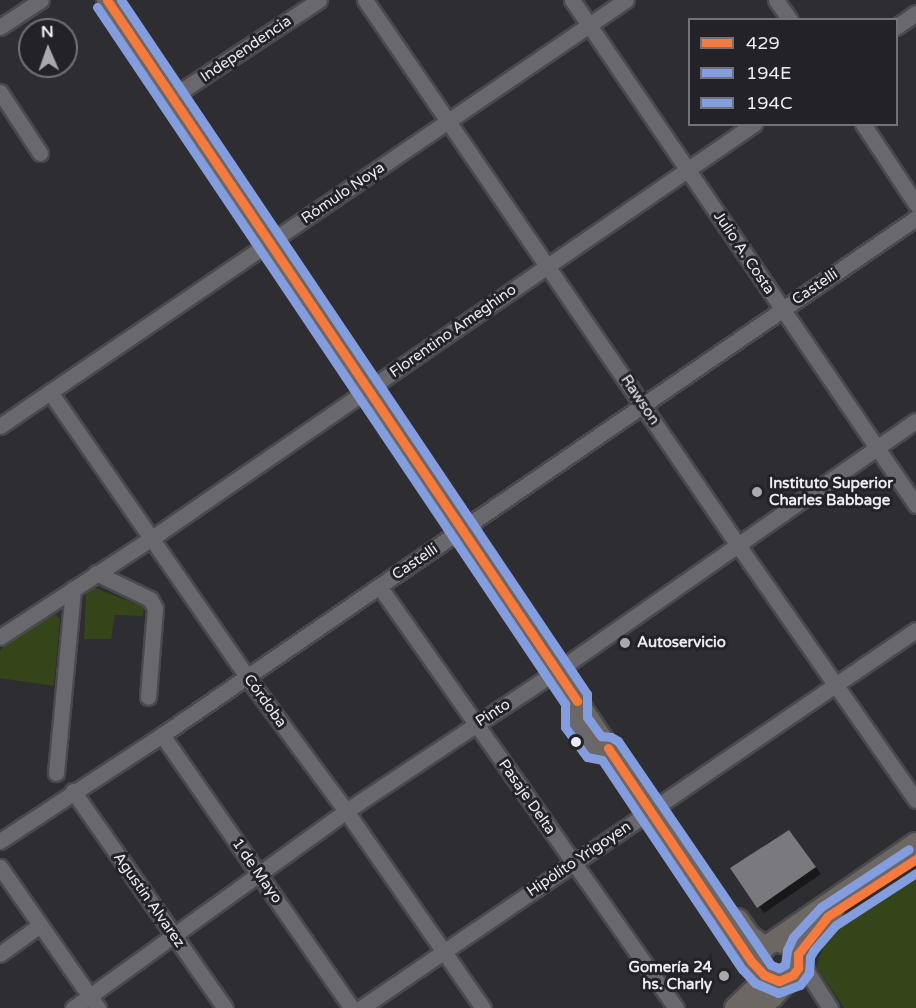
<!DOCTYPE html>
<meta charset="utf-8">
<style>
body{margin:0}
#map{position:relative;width:916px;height:1008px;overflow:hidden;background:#2e2d32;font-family:"Varela Round",sans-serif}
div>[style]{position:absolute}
.green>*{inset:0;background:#344519}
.shadow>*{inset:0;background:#0007}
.building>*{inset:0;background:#7a797e}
.roads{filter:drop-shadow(2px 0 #4a494d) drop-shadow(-2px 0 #4a494d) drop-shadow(0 2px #4a494d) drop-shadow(0 -2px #4a494d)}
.minor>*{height:15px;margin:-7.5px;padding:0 7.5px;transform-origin:7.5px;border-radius:7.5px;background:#69686c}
.major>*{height:20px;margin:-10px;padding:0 10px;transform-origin:10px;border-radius:10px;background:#6d6764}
.bus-1>*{height:9px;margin:-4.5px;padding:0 4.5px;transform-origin:4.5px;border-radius:4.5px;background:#f6793e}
.bus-2>*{height:9px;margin:-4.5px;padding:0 4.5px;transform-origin:4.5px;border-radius:4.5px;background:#849dde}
.bus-3>*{height:9px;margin:-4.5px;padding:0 4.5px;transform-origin:4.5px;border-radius:4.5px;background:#849dde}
.dots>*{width:16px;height:16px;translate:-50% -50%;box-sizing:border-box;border:3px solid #232229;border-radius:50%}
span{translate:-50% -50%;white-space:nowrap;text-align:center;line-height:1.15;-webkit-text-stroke:6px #232229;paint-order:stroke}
.street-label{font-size:15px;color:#ecebf0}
.poi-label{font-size:15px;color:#ecebf0;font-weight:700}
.left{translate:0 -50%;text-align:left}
.right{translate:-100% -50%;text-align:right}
.legend{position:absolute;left:688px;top:18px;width:210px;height:108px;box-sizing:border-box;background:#232229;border:2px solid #737279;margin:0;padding:8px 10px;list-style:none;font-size:18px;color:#ecebf0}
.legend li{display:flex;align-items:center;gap:12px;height:30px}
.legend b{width:30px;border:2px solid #737279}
.north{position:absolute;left:18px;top:18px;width:60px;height:60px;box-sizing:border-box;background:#232229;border:2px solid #737279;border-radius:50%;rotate:358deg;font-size:16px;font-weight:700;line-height:24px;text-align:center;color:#ecebf0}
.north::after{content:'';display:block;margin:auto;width:21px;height:27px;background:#aaa8ae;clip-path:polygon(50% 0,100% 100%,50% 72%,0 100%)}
</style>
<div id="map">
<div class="green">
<div style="clip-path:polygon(93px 587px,144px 607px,143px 616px,115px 615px,111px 639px,84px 639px,86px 592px)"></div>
<div style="clip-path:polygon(54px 613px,60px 619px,54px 686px,0 678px,0 651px,4px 646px)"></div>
<div style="clip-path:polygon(916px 868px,916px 1008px,844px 1008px,816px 966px,830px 930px)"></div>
</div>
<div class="shadow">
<div style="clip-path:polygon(789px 832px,821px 874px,764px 913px,732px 869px)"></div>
</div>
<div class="building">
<div style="clip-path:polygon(789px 830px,816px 867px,757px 908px,730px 868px)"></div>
</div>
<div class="roads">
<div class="minor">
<div style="left:365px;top:0;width:660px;rotate:55.61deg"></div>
<div style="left:738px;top:545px;width:311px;rotate:55.1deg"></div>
<div style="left:572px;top:0;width:611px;rotate:55.74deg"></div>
<div style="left:776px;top:0;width:24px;rotate:55deg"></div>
<div style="left:0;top:27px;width:49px;rotate:-33.4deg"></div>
<div style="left:896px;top:27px;width:24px;rotate:-35deg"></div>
<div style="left:0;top:92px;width:73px;rotate:56.7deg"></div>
<div style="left:172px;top:97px;width:176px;rotate:-33.4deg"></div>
<div style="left:863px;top:124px;width:96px;rotate:56.5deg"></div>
<div style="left:50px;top:392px;width:346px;rotate:55.3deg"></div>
<div style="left:247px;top:677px;width:167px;rotate:53.5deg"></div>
<div style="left:346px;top:811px;width:240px;rotate:55.2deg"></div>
<div style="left:0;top:426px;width:757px;rotate:-34.24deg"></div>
<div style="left:96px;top:573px;width:60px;rotate:25.7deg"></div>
<div style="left:150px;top:599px;width:10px;rotate:61deg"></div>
<div style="left:155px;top:608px;width:89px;rotate:94.5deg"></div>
<div style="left:379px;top:586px;width:516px;rotate:54.86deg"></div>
<div style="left:0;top:637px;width:181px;rotate:-33.1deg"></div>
<div style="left:152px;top:538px;width:731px;rotate:-34.52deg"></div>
<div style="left:577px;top:701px;width:19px;rotate:96deg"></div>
<div style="left:575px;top:720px;width:34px;rotate:54deg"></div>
<div style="left:595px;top:748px;width:13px"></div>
<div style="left:162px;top:735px;width:333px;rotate:55.2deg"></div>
<div style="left:56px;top:773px;width:185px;rotate:-84.7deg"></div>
<div style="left:73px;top:791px;width:265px;rotate:55deg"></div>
<div style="left:0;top:841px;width:194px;rotate:-33.2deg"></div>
<div style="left:162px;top:735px;width:914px;rotate:-34.44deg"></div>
<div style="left:0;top:867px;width:172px;rotate:55.2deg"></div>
<div style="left:0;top:954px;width:49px;rotate:-35.9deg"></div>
<div style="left:799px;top:959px;width:58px;rotate:57.7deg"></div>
<div style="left:73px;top:1008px;width:337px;rotate:-35.8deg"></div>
<div style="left:346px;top:811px;width:253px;rotate:-33.6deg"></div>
<div style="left:557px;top:671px;width:437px;rotate:-34.9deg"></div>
<div style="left:361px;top:1008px;width:671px;rotate:-34.26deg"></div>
</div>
<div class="major">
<div style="left:107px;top:0;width:1158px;rotate:56.16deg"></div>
<div style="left:752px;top:962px;width:9px;rotate:32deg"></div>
<div style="left:738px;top:919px;width:19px;rotate:55deg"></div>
<div style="left:749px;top:935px;width:20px;rotate:37deg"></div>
<div style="left:774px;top:941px;width:17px;rotate:13deg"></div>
<div style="left:791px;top:945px;width:11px;rotate:52deg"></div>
<div style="left:798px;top:954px;width:14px;rotate:90deg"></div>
<div style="left:798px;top:968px;width:16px;rotate:133deg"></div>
<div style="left:787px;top:980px;width:16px;rotate:-176deg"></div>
<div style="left:771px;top:979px;width:13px;rotate:-141deg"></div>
<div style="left:761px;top:971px;width:15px;rotate:-98deg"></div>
<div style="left:759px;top:956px;width:11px;rotate:-56deg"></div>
<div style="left:765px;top:947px;width:183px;rotate:-34.6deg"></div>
<div style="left:798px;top:954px;width:29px;rotate:-56deg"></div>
<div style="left:814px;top:930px;width:25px;rotate:-42deg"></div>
<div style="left:735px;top:1008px;width:32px;rotate:-44deg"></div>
<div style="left:758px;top:986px;width:13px;rotate:-61deg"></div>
<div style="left:758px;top:1008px;width:17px;rotate:-36deg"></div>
<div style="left:772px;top:998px;width:31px;rotate:-48deg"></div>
</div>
</div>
<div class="bus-1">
<div style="left:107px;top:0;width:844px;rotate:56.16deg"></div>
<div style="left:608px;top:748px;width:258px;rotate:56.1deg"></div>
<div style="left:752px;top:962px;width:18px;rotate:47deg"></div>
<div style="left:764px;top:975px;width:16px;rotate:22deg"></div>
<div style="left:779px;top:981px;width:15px;rotate:-23deg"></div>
<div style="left:793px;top:975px;width:9px;rotate:-54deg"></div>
<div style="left:798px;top:968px;width:14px;rotate:-90deg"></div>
<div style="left:798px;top:954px;width:48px;rotate:-51.7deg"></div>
<div style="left:828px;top:916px;width:105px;rotate:-32.9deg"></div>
</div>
<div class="bus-2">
<div style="left:97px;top:7px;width:840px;rotate:56.12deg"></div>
<div style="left:565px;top:704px;width:23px;rotate:90deg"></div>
<div style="left:565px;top:727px;width:37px;rotate:54deg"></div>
<div style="left:587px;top:757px;width:15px;rotate:11deg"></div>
<div style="left:602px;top:760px;width:252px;rotate:56.2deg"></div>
<div style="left:742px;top:969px;width:19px;rotate:47deg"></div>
<div style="left:755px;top:983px;width:25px;rotate:23deg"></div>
<div style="left:778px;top:993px;width:23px;rotate:-20deg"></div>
<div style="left:800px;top:985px;width:15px;rotate:-53deg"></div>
<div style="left:809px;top:973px;width:16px;rotate:-86deg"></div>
<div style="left:810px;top:957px;width:8px;rotate:-60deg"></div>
<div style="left:814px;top:950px;width:33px;rotate:-49deg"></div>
<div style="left:836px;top:925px;width:95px;rotate:-33deg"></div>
</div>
<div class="bus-3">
<div style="left:121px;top:0;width:836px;rotate:56.12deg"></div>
<div style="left:587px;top:694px;width:23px;rotate:90deg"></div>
<div style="left:587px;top:717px;width:24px;rotate:54deg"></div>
<div style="left:601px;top:736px;width:10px;rotate:6deg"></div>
<div style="left:611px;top:737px;width:8px;rotate:30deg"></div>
<div style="left:618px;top:741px;width:271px;rotate:55.7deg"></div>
<div style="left:771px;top:965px;width:9px;rotate:21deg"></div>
<div style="left:779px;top:968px;width:7px;rotate:-27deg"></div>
<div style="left:785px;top:965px;width:15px;rotate:-82deg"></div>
<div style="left:787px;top:950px;width:14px;rotate:-65deg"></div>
<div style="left:793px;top:937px;width:41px;rotate:-47deg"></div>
<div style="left:821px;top:907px;width:105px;rotate:-33.4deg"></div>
</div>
<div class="dots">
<div style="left:757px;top:492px;background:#aaa8ae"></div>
<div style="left:625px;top:643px;background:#aaa8ae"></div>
<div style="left:576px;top:742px;background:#ecebf0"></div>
<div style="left:724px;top:976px;background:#aaa8ae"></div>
</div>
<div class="street-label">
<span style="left:246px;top:49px;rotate:-34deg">Independencia</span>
<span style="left:343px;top:193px;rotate:-34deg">Rómulo Noya</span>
<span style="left:744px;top:253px;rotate:56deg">Julio A. Costa</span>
<span style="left:815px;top:287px;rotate:-34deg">Castelli</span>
<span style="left:453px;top:331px;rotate:-35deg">Florentino Ameghino</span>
<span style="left:640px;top:400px;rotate:56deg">Rawson</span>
<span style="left:415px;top:562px;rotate:-34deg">Castelli</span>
<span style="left:265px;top:701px;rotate:54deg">Córdoba</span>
<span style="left:493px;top:713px;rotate:-33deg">Pinto</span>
<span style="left:527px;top:797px;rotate:55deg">Pasaje Delta</span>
<span style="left:579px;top:859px;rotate:-34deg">Hipólito Yrigoyen</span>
<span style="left:257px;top:871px;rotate:55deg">1 de Mayo</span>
<span style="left:149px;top:900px;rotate:55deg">Agustín Alvarez</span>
</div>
<div class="poi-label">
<span class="left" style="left:769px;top:492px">Instituto Superior<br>Charles Babbage</span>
<span class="left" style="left:637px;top:643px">Autoservicio</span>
<span class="right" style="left:712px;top:976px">Gomería 24<br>hs. Charly</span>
</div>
<ul class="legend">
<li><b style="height:8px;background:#f6793e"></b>429</li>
<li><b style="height:8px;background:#849dde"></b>194E</li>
<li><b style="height:8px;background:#849dde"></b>194C</li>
</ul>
<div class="north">N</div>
</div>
